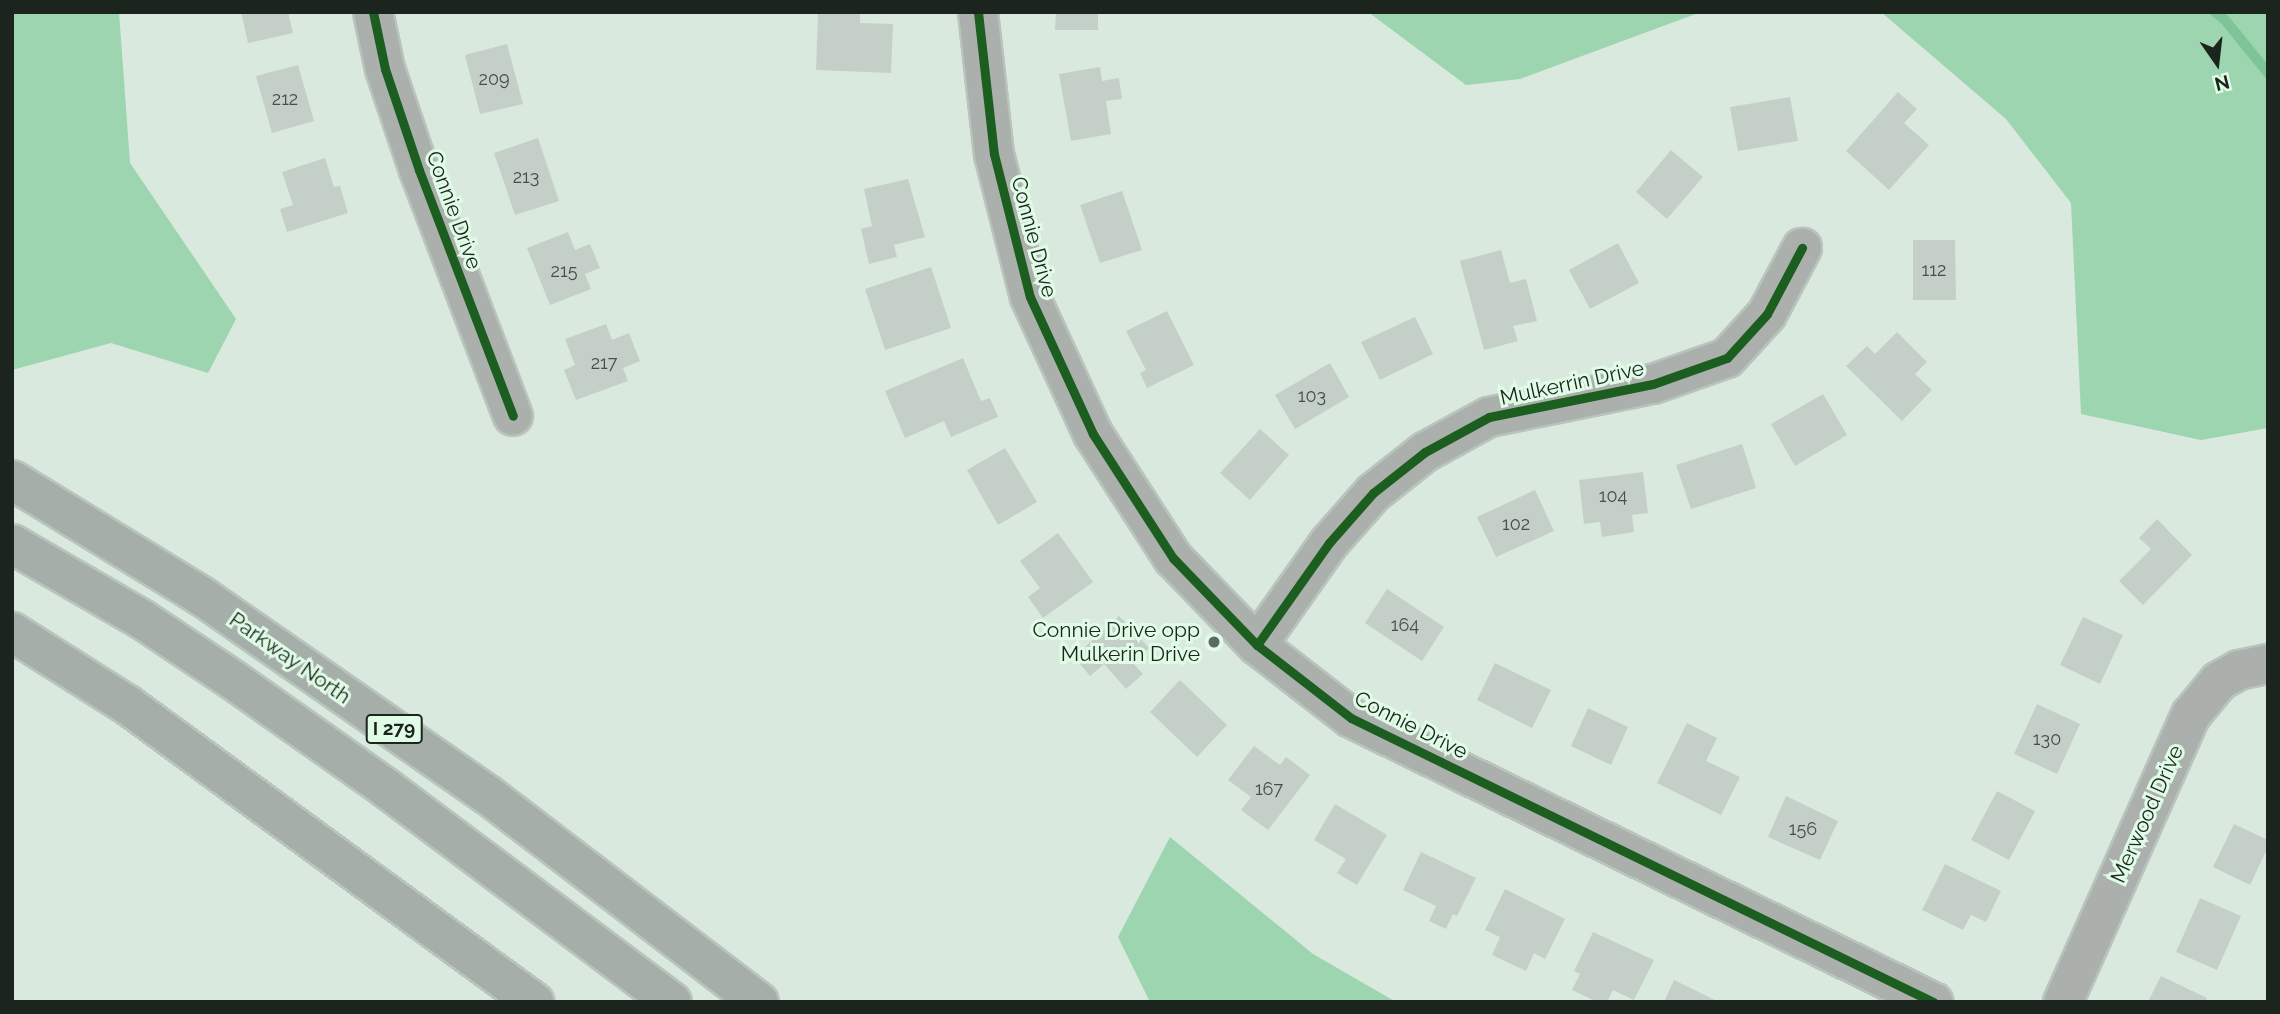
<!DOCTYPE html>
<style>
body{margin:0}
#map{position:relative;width:2280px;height:1014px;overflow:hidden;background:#d9e9de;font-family:Raleway,sans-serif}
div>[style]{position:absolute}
.forest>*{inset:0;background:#9cd5af}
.stream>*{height:10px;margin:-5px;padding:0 5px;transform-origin:5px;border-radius:5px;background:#7fc497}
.building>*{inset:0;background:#c4d0c7}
.roads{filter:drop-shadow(2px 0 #b8c4bc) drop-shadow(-2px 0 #b8c4bc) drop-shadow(0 2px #b8c4bc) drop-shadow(0 -2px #b8c4bc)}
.minor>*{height:38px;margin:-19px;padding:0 19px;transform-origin:19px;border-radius:19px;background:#abb0ad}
.motorway>*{height:38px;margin:-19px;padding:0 19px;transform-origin:19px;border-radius:19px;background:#a5aea8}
.cycleway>*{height:9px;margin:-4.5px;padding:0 4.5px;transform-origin:4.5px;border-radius:4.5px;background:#1b5e20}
.dots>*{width:19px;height:19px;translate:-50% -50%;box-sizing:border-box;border:4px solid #e0fce7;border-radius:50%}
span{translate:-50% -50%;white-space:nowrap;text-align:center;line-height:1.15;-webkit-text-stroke:6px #e0fce7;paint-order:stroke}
.number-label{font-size:18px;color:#455048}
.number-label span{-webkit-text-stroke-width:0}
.shield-label span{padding:2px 5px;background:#e0fce7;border:2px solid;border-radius:5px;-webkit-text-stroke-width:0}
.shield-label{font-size:19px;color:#1b251d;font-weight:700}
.street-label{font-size:21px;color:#1b251d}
.poi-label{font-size:21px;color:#1b251d}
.right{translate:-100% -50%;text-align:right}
.frame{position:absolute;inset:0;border:14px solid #1b251d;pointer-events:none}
.north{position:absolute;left:2182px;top:28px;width:70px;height:70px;-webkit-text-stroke:5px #e0fce7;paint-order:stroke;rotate:166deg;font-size:19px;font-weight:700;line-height:28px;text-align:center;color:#1b251d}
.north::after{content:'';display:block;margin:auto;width:24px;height:32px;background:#1b251d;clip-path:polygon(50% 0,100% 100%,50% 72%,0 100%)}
</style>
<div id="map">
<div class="forest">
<div style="clip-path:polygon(12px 12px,119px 12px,130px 163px,236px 319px,208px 373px,111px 343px,12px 370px)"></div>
<div style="clip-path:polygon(1368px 12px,1701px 12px,1520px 79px,1466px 85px)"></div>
<div style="clip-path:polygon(1881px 12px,2268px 12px,2268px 428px,2201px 440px,2081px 414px,2071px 203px,2006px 119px)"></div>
<div style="clip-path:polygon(1170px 837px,1313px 954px,1396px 1002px,1150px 1002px,1118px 937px)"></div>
</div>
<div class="stream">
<div style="left:2215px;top:12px;width:13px;rotate:39deg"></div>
<div style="left:2225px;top:20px;width:68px;rotate:50.9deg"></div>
</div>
<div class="building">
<div style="clip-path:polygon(241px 12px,288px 12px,293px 33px,248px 43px)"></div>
<div style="clip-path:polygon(818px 12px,860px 12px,860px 23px,893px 24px,891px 73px,816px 70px)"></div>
<div style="clip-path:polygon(1056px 12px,1098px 12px,1098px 30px,1055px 30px)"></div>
<div style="clip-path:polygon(507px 44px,523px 104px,480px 114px,465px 55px)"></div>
<div style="clip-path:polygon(298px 65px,314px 121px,272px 133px,256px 76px)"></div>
<div style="clip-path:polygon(1100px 67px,1102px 81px,1119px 78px,1122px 99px,1106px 101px,1111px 134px,1071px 141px,1059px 74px)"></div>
<div style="clip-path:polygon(1898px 92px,1917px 109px,1904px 123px,1929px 145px,1889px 190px,1846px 151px)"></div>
<div style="clip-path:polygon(1790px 97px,1798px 141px,1738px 151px,1730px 107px)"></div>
<div style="clip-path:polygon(538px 138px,559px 201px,515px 215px,494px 153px)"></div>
<div style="clip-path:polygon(1671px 150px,1703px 177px,1667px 219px,1636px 192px)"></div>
<div style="clip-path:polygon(325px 158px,334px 187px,340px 186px,348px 213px,287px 232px,280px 209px,293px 205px,282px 172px)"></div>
<div style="clip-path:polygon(908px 179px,925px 237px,894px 245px,897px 257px,869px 264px,861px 229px,872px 226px,864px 189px)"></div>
<div style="clip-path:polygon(1122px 191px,1142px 250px,1100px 263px,1080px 205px)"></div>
<div style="clip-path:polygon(568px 232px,575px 250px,590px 244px,600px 268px,585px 274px,591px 289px,550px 305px,527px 248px)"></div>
<div style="clip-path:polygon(1913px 240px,1955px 240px,1956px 300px,1913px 300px)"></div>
<div style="clip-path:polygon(1618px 243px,1639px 283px,1590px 309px,1569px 270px)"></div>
<div style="clip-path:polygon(1501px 250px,1510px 283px,1526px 279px,1537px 321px,1513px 326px,1518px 341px,1484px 350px,1460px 261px)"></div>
<div style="clip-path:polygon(931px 267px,951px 328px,885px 350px,865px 289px)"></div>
<div style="clip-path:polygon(1167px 311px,1194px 365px,1147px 388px,1140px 373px,1146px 370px,1126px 331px)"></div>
<div style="clip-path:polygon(1415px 317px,1433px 354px,1380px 380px,1361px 342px)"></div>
<div style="clip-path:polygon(606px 324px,612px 340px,629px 333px,640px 361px,623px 368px,628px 381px,576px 400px,564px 370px,575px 365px,565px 339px)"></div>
<div style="clip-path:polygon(1897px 332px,1927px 362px,1915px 374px,1932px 390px,1902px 421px,1846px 366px,1867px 346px,1875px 354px)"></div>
<div style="clip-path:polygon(963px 358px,981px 401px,990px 398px,998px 417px,951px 437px,944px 421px,905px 438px,885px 391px)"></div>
<div style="clip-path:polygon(1330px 363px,1349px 397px,1295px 429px,1275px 395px)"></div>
<div style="clip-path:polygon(1823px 394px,1847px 435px,1795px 466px,1771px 424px)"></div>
<div style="clip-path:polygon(1260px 429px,1289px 455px,1250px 500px,1220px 473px)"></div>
<div style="clip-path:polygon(1742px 444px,1756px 488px,1691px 509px,1676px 465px)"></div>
<div style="clip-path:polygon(1005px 448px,1037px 502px,998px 525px,967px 470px)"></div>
<div style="clip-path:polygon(1643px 472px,1648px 513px,1632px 515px,1634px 532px,1602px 537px,1600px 522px,1584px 524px,1579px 480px)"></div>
<div style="clip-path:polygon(1535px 490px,1554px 531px,1496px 557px,1477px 517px)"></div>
<div style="clip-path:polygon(2157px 519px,2192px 555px,2143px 605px,2119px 581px,2151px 549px,2139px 538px)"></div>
<div style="clip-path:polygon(1058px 533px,1093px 582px,1043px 618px,1028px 597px,1040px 588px,1020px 561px)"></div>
<div style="clip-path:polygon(1387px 589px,1444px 627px,1422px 661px,1365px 623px)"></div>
<div style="clip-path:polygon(1119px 616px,1149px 648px,1133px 663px,1143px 674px,1126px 689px,1104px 664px,1090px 676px,1074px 657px)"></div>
<div style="clip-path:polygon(2083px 617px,2123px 635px,2100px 684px,2060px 665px)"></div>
<div style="clip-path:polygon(1495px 663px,1551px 690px,1532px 728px,1477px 700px)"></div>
<div style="clip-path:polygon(1180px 680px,1227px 725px,1197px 757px,1150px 712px)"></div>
<div style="clip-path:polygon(2037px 704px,2080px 724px,2057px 774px,2014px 754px)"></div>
<div style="clip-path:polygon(1588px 708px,1628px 727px,1611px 765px,1571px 746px)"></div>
<div style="clip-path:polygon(1687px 723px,1717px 738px,1706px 761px,1740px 777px,1721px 815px,1657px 783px)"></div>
<div style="clip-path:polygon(1254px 746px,1280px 765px,1286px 757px,1310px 775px,1268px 830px,1241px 810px,1251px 797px,1228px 780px)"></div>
<div style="clip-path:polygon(1997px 791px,2035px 811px,2009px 860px,1971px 840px)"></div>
<div style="clip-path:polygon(1786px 796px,1838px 821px,1820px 860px,1768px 837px)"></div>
<div style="clip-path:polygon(1335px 804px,1387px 835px,1357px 885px,1337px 873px,1346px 859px,1314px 840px)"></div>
<div style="clip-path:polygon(2234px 824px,2268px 840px,2268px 847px,2250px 885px,2213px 867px)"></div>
<div style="clip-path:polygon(1421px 852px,1476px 878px,1457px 916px,1453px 914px,1446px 929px,1429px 921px,1436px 906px,1403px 890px)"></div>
<div style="clip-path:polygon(1945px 864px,2001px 891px,1986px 922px,1971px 915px,1963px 930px,1922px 910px)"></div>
<div style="clip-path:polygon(1505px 889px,1565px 919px,1545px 959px,1534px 953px,1526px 971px,1492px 955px,1500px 937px,1485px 930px)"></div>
<div style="clip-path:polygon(2200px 898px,2241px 916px,2217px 970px,2176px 952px)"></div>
<div style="clip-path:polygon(1593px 932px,1654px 960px,1634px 1000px,1613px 990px,1607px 1002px,1597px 1002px,1572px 990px,1580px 974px,1574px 971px)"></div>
<div style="clip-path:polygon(2161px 976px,2207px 998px,2205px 1002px,2148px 1002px)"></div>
<div style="clip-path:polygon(1674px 980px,1719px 1002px,1664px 1002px)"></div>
</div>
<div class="roads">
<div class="minor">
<div style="left:373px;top:12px;width:58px;rotate:78.1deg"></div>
<div style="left:385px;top:69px;width:107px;rotate:71.4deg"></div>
<div style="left:419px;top:170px;width:263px;rotate:69.1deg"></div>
<div style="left:978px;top:12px;width:143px;rotate:83.6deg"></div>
<div style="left:994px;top:154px;width:147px;rotate:75.9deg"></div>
<div style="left:1030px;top:297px;width:151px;rotate:65.3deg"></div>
<div style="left:1093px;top:434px;width:148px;rotate:57.2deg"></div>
<div style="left:1173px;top:558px;width:121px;rotate:46deg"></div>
<div style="left:1257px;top:645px;width:119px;rotate:37.8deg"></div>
<div style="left:1351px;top:718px;width:648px;rotate:26.01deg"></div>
<div style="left:1257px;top:645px;width:125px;rotate:-54.8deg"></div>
<div style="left:1329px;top:543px;width:67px;rotate:-48.7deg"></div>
<div style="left:1373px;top:493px;width:66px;rotate:-38.3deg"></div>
<div style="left:1425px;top:452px;width:73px;rotate:-28.7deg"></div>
<div style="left:1489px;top:417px;width:167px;rotate:-11.4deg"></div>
<div style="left:1653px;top:384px;width:78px;rotate:-19.4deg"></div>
<div style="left:1727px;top:358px;width:59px;rotate:-47.7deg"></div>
<div style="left:1767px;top:314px;width:75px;rotate:-62.1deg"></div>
<div style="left:2063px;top:1002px;width:314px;rotate:-66deg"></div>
<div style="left:2191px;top:715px;width:44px;rotate:-50.5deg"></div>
<div style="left:2219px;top:681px;width:23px;rotate:-29deg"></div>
<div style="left:2239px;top:670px;width:30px;rotate:-12deg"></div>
</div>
<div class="motorway">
<div style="left:12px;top:480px;width:224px;rotate:31.5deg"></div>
<div style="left:203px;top:597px;width:347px;rotate:34.8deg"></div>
<div style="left:488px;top:795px;width:341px;rotate:37.4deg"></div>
<div style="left:12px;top:544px;width:151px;rotate:30.1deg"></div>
<div style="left:143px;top:620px;width:108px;rotate:33.7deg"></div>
<div style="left:233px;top:680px;width:187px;rotate:35.2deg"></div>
<div style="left:386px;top:788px;width:357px;rotate:36.8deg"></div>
<div style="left:12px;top:632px;width:138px;rotate:32.3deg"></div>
<div style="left:129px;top:706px;width:502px;rotate:36.16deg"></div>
</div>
</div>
<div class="cycleway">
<div style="left:373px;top:12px;width:58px;rotate:78.1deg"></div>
<div style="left:385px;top:69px;width:107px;rotate:71.4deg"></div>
<div style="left:419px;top:170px;width:263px;rotate:69.1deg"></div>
<div style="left:978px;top:12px;width:143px;rotate:83.6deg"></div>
<div style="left:994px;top:154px;width:147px;rotate:75.9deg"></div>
<div style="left:1030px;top:297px;width:151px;rotate:65.3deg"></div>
<div style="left:1093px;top:434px;width:148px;rotate:57.2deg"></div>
<div style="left:1173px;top:558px;width:121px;rotate:46deg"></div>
<div style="left:1257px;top:645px;width:119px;rotate:37.8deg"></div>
<div style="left:1351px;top:718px;width:648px;rotate:26.01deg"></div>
<div style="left:1257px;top:645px;width:125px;rotate:-54.8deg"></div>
<div style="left:1329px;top:543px;width:67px;rotate:-48.7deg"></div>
<div style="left:1373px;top:493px;width:66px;rotate:-38.3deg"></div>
<div style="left:1425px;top:452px;width:73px;rotate:-28.7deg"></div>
<div style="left:1489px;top:417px;width:167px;rotate:-11.4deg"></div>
<div style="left:1653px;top:384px;width:78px;rotate:-19.4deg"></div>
<div style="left:1727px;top:358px;width:59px;rotate:-47.7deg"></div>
<div style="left:1767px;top:314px;width:75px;rotate:-62.1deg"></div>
</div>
<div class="dots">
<div style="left:1214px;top:642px;background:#5e6a61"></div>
</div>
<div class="number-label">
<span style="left:494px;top:79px">209</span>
<span style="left:285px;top:99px">212</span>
<span style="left:526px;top:177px">213</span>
<span style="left:1934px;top:270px">112</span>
<span style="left:564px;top:271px">215</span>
<span style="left:604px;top:363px">217</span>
<span style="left:1312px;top:396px">103</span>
<span style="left:1613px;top:496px">104</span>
<span style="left:1516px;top:524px">102</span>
<span style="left:1405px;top:625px">164</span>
<span style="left:2047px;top:739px">130</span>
<span style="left:1269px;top:789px">167</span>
<span style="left:1803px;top:829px">156</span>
</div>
<div class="shield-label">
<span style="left:394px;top:729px">I 279</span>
</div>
<div class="street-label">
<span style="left:454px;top:210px;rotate:70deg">Connie Drive</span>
<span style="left:1034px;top:237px;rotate:75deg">Connie Drive</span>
<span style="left:1572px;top:383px;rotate:-12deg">Mulkerrin Drive</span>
<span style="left:290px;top:658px;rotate:35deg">Parkway North</span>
<span style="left:1411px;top:725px;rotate:27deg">Connie Drive</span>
<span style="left:2147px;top:814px;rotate:-66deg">Merwood Drive</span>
</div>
<div class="poi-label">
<span class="right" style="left:1200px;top:642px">Connie Drive opp<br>Mulkerin Drive</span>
</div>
<div class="frame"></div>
<div class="north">N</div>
</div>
